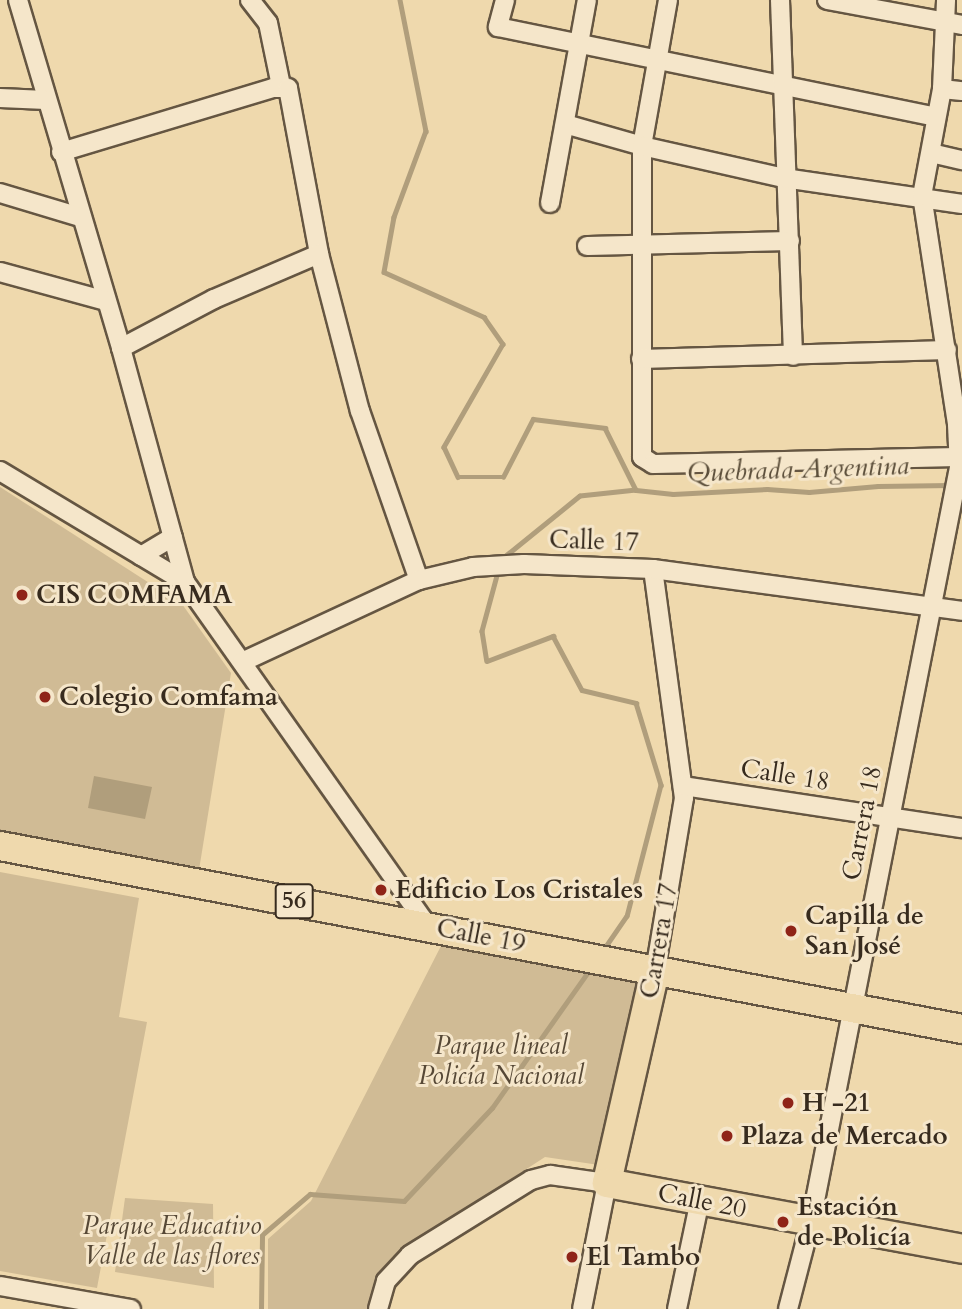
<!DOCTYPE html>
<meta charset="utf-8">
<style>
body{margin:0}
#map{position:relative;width:962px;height:1309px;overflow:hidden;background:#efd9ad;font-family:Cardo,serif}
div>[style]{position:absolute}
.green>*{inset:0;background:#d0bb95}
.water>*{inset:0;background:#b09e7c}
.stream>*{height:4.5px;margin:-2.25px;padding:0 2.25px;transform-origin:2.25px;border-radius:2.25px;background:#b09e7c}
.roads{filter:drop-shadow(2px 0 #655642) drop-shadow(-2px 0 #655642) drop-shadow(0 2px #655642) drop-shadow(0 -2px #655642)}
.street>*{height:18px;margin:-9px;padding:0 9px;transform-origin:9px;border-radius:9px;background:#f5e6ca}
.primary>*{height:28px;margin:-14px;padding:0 14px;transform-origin:14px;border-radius:14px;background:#efd9ad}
.dots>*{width:19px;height:19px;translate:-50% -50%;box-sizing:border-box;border:4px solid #f5e6ca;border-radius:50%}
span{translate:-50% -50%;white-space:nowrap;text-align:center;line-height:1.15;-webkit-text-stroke:6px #f5e6ca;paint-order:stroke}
.shield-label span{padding:2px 5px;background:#f5e6ca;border:2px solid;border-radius:5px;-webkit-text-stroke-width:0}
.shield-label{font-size:24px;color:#372b1e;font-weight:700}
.street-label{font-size:26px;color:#372b1e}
.poi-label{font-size:26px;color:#372b1e;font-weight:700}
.left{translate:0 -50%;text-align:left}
.park-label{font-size:26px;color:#564836;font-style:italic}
.water-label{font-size:28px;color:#5b4e3a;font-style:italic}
</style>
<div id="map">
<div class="green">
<div style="clip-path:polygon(0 487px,182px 604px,231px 673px,198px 876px,0 837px)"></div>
<div style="clip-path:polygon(0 872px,139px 898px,119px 1017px,147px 1022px,97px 1288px,0 1271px)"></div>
<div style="clip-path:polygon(443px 942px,649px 977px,606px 1166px,545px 1157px,412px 1243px,380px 1278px,371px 1309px,268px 1309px,268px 1239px,311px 1201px)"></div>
<div style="clip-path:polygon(125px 1198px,213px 1204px,214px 1288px,115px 1272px)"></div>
</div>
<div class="water">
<div style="clip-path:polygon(94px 776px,152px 787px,145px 819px,88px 808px)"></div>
</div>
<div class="stream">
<div style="left:400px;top:0;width:134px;rotate:78.8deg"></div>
<div style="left:426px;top:131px;width:92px;rotate:110.4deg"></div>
<div style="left:394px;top:217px;width:56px;rotate:100.3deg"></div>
<div style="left:384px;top:272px;width:110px;rotate:24.2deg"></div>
<div style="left:484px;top:317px;width:33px;rotate:55deg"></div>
<div style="left:503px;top:344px;width:119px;rotate:119.8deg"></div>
<div style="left:444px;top:447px;width:33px;rotate:65deg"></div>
<div style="left:458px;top:477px;width:45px"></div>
<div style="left:503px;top:477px;width:65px;rotate:-62.7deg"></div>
<div style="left:533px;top:419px;width:73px;rotate:7.1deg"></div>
<div style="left:605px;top:428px;width:69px;rotate:63.4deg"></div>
<div style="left:636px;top:490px;width:56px;rotate:173.9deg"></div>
<div style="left:580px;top:496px;width:102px;rotate:141deg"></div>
<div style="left:636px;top:490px;width:37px;rotate:6deg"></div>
<div style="left:673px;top:494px;width:94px;rotate:-3deg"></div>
<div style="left:767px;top:489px;width:42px;rotate:4.1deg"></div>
<div style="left:809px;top:492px;width:69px;rotate:-5deg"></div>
<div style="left:878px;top:486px;width:73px;rotate:-0.8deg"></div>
<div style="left:498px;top:572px;width:61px;rotate:105.2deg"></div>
<div style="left:482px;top:631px;width:30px;rotate:81deg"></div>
<div style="left:487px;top:661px;width:71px;rotate:-20.7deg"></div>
<div style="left:553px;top:636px;width:61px;rotate:61.8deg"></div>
<div style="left:582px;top:690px;width:56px;rotate:13.5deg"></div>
<div style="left:636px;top:703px;width:86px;rotate:73deg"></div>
<div style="left:661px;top:785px;width:135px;rotate:104.5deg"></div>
<div style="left:627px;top:916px;width:42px;rotate:124.4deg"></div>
<div style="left:261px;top:1309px;width:74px;rotate:-89.2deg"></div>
<div style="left:262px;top:1235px;width:63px;rotate:-40.5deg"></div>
<div style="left:310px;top:1194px;width:94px;rotate:4.3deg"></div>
<div style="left:404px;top:1201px;width:128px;rotate:-46.6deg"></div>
<div style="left:492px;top:1108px;width:170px;rotate:-54.8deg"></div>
</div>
<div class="roads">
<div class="street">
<div style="left:18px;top:0;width:363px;rotate:73.5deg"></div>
<div style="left:121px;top:348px;width:243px;rotate:74.7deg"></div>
<div style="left:185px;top:582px;width:421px;rotate:54.8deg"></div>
<div style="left:250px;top:0;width:29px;rotate:52deg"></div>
<div style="left:268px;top:23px;width:64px;rotate:78.3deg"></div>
<div style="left:505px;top:0;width:28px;rotate:105deg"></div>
<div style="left:498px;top:27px;width:447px;rotate:11.6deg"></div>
<div style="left:668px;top:0;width:148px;rotate:100.1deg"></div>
<div style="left:642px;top:146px;width:311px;rotate:90deg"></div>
<div style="left:642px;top:457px;width:13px;rotate:32deg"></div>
<div style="left:653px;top:464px;width:306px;rotate:-1.3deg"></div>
<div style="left:780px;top:0;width:356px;rotate:87.9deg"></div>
<div style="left:827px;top:0;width:137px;rotate:10.5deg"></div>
<div style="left:942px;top:89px;width:20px;rotate:6deg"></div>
<div style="left:0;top:98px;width:46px;rotate:2.5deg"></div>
<div style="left:565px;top:124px;width:80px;rotate:15.9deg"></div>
<div style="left:642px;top:146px;width:146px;rotate:12.7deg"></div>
<div style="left:784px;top:178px;width:180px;rotate:8.3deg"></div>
<div style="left:61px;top:152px;width:221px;rotate:-16.8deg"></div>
<div style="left:273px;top:88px;width:15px"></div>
<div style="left:288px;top:88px;width:169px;rotate:79.4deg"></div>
<div style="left:319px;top:254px;width:162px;rotate:75.4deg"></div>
<div style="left:360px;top:411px;width:179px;rotate:70.8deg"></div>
<div style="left:931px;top:153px;width:32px;rotate:13deg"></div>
<div style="left:0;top:193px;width:84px;rotate:16.7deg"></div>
<div style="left:550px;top:203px;width:206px;rotate:-79.7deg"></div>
<div style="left:587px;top:246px;width:203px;rotate:-1.4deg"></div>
<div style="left:0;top:272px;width:110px;rotate:15.3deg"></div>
<div style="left:121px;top:348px;width:105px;rotate:-27.8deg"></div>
<div style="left:214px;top:299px;width:114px;rotate:-23.2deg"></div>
<div style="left:641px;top:359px;width:306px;rotate:-1.7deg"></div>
<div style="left:0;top:471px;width:216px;rotate:31deg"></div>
<div style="left:141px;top:556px;width:37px;rotate:-31deg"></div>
<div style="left:653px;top:569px;width:231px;rotate:82.3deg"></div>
<div style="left:684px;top:798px;width:175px;rotate:99.5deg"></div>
<div style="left:242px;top:662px;width:195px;rotate:-24.9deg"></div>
<div style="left:419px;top:580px;width:56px;rotate:-13.5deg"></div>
<div style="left:473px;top:567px;width:51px;rotate:-3.4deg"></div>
<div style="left:524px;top:564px;width:129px;rotate:2.2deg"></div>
<div style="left:653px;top:569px;width:312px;rotate:7.7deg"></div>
<div style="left:683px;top:786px;width:282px;rotate:8.6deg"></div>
<div style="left:0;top:1286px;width:133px;rotate:10deg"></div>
<div style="left:378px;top:1309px;width:29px;rotate:-74deg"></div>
<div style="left:386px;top:1281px;width:35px;rotate:-47deg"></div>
<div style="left:410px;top:1255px;width:142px;rotate:-31.8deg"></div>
<div style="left:531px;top:1180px;width:20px;rotate:-15deg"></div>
<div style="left:550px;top:1175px;width:58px;rotate:8deg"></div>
<div style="left:607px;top:1183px;width:128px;rotate:101.2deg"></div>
<div style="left:677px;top:1309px;width:111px;rotate:-78.1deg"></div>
<div style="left:788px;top:1309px;width:91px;rotate:-75.4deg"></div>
<div style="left:811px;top:1221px;width:768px;rotate:-78.89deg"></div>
<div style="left:959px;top:467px;width:43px;rotate:-92.7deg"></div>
<div style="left:957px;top:424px;width:231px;rotate:-98.7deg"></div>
<div style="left:922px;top:196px;width:109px;rotate:-79.4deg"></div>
<div style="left:942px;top:89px;width:89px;rotate:-87.4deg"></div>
</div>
<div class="primary">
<div style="left:0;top:846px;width:979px;rotate:10.77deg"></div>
<div style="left:655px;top:971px;width:217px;rotate:102.8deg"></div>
<div style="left:607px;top:1183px;width:361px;rotate:10.5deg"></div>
</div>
</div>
<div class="dots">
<div style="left:22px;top:595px;background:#8f2418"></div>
<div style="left:45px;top:697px;background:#8f2418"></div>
<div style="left:381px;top:890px;background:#8f2418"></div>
<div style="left:791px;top:931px;background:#8f2418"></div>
<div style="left:788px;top:1103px;background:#8f2418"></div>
<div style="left:727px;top:1136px;background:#8f2418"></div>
<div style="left:783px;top:1222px;background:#8f2418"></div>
<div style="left:572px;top:1257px;background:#8f2418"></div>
</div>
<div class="shield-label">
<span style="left:294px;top:901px">56</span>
</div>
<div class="street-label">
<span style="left:594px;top:541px;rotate:2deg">Calle 17</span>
<span style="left:785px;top:775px;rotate:9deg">Calle 18</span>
<span style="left:862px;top:823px;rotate:-79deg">Carrera 18</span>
<span style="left:481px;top:936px;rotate:11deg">Calle 19</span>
<span style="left:659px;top:941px;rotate:-80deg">Carrera 17</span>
<span style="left:702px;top:1201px;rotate:11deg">Calle 20</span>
</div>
<div class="poi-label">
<span class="left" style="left:36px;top:595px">CIS COMFAMA</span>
<span class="left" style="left:59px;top:697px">Colegio Comfama</span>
<span class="left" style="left:395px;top:890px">Edificio Los Cristales</span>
<span class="left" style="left:805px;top:931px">Capilla de<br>San José</span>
<span class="left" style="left:802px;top:1103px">H -21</span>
<span class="left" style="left:741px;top:1136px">Plaza de Mercado</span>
<span class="left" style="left:797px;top:1222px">Estación<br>de Policía</span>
<span class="left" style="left:586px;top:1257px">El Tambo</span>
</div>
<div class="park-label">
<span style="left:501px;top:1061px">Parque lineal<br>Policía Nacional</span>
<span style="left:172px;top:1241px">Parque Educativo<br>Valle de las flores</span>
</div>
<div class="water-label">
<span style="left:798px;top:469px;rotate:-2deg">Quebrada Argentina</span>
</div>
</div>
